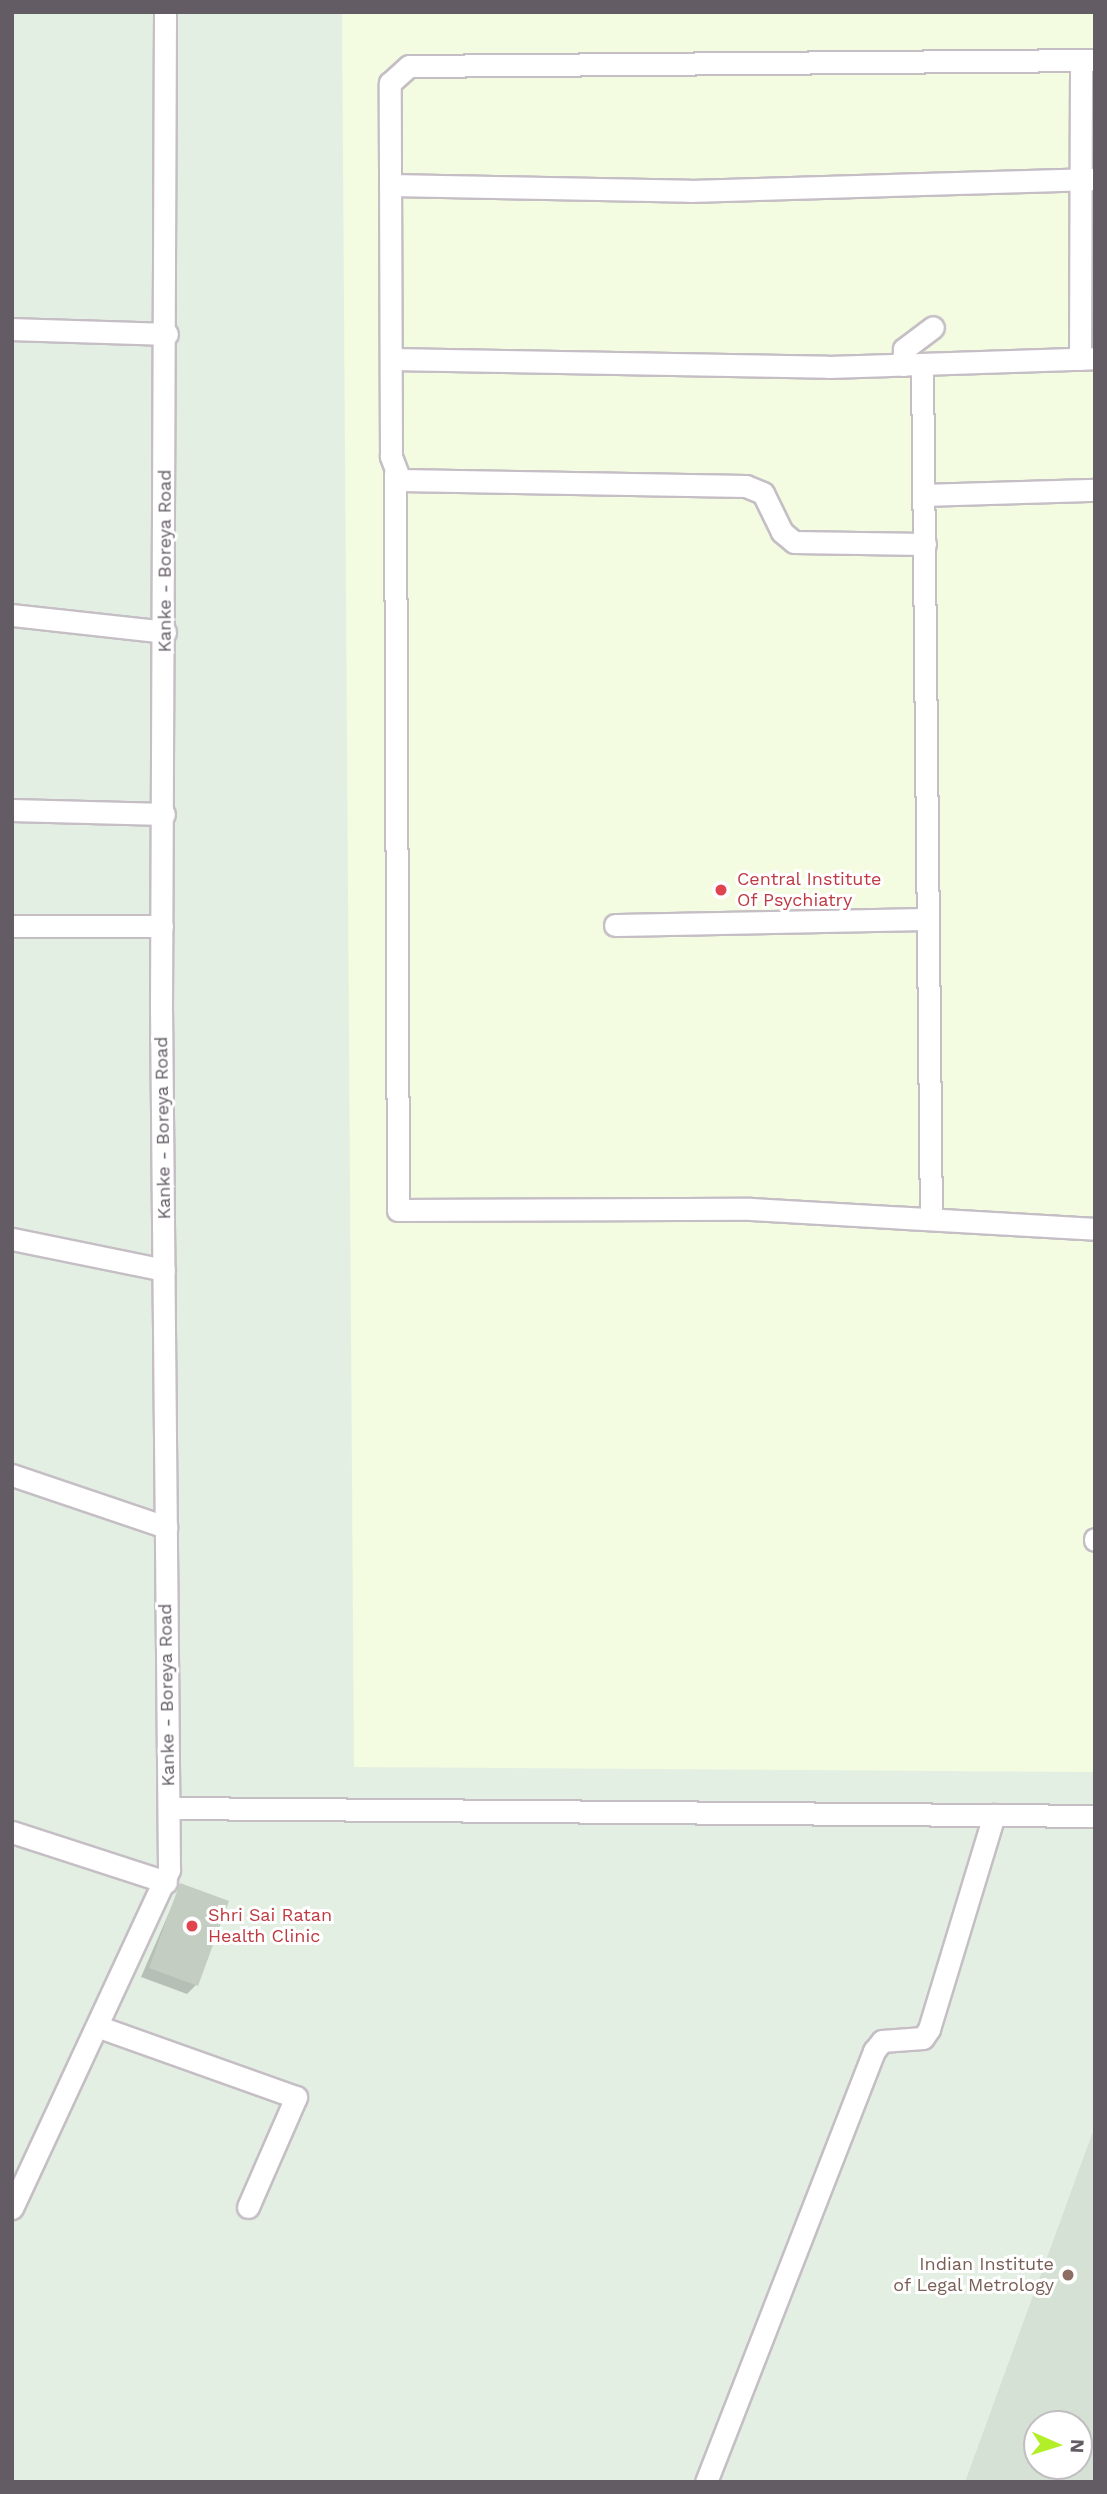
<!DOCTYPE html>
<style>
body{margin:0}
#map{position:relative;width:1107px;height:2494px;overflow:hidden;background:#e4efe4;font-family:"Work Sans",sans-serif}
div>[style]{position:absolute}
.education>*{inset:0;background:#d5e1d5}
.medical>*{inset:0;background:#f3fce0}
.shadow>*{inset:0;background:#0003}
.building>*{inset:0;background:#c3cdc2}
.roads{filter:drop-shadow(2px 0 #c5bec5) drop-shadow(-2px 0 #c5bec5) drop-shadow(0 2px #c5bec5) drop-shadow(0 -2px #c5bec5)}
.minor>*{height:21px;margin:-10.5px;padding:0 10.5px;transform-origin:10.5px;border-radius:10.5px;background:#fff}
.dots>*{width:19px;height:19px;translate:-50% -50%;box-sizing:border-box;border:4px solid #fff;border-radius:50%}
span{translate:-50% -50%;white-space:nowrap;text-align:center;line-height:1.15;-webkit-text-stroke:6px #fff;paint-order:stroke}
.street-label{font-size:18px;color:#635c65}
.health-label{font-size:18px;color:#be3a42}
.left{translate:0 -50%;text-align:left}
.education-label{font-size:18px;color:#785e54}
.right{translate:-100% -50%;text-align:right}
.frame{position:absolute;inset:0;border:14px solid #635c65;pointer-events:none}
.north{position:absolute;left:1023px;top:2410px;width:70px;height:70px;box-sizing:border-box;background:#fff;border:2px solid #c1bec1;border-radius:50%;rotate:93deg;font-size:19px;font-weight:700;line-height:28px;text-align:center;color:#635c65}
.north::after{content:'';display:block;margin:auto;width:24px;height:32px;background:#b2ef29;clip-path:polygon(50% 0,100% 100%,50% 72%,0 100%)}
</style>
<div id="map">
<div class="education">
<div style="clip-path:polygon(evenodd,1095px 2126px,1095px 2482px,965px 2482px,1095px 2126px,1037px 2424px,1079px 2424px,1079px 2466px,1037px 2466px,1037px 2424px)"></div>
</div>
<div class="medical">
<div style="clip-path:polygon(342px 12px,1095px 12px,1095px 1772px,354px 1767px)"></div>
</div>
<div class="shadow">
<div style="clip-path:polygon(181px 1885px,196px 1985px,187px 1994px,141px 1977px)"></div>
</div>
<div class="building">
<div style="clip-path:polygon(180px 1883px,229px 1901px,198px 1986px,149px 1968px)"></div>
</div>
<div class="roads">
<div class="minor">
<div style="left:390px;top:185px;width:300px;rotate:1.1deg"></div>
<div style="left:690px;top:191px;width:405px;rotate:-1.7deg"></div>
<div style="left:12px;top:329px;width:155px;rotate:1.8deg"></div>
<div style="left:391px;top:359px;width:437px;rotate:1deg"></div>
<div style="left:828px;top:367px;width:267px;rotate:-1.9deg"></div>
<div style="left:1080px;top:359px;width:299px;rotate:-89.8deg"></div>
<div style="left:903px;top:365px;width:16px;rotate:-86deg"></div>
<div style="left:904px;top:349px;width:36px;rotate:-37deg"></div>
<div style="left:922px;top:365px;width:854px;rotate:89.4deg"></div>
<div style="left:395px;top:473px;width:737px;rotate:89.77deg"></div>
<div style="left:398px;top:1210px;width:353px;rotate:-0.2deg"></div>
<div style="left:751px;top:1209px;width:345px;rotate:3.3deg"></div>
<div style="left:924px;top:495px;width:171px;rotate:-1.7deg"></div>
<div style="left:925px;top:544px;width:131px;rotate:-179.1deg"></div>
<div style="left:794px;top:542px;width:16px;rotate:-140deg"></div>
<div style="left:782px;top:532px;width:43px;rotate:-116deg"></div>
<div style="left:763px;top:493px;width:18px;rotate:-158deg"></div>
<div style="left:746px;top:486px;width:346px;rotate:-179deg"></div>
<div style="left:400px;top:480px;width:26px;rotate:-111deg"></div>
<div style="left:391px;top:456px;width:373px;rotate:-90.2deg"></div>
<div style="left:390px;top:83px;width:25px;rotate:-42deg"></div>
<div style="left:409px;top:66px;width:686px;rotate:-0.5deg"></div>
<div style="left:12px;top:615px;width:154px;rotate:6.3deg"></div>
<div style="left:12px;top:810px;width:152px;rotate:1.5deg"></div>
<div style="left:615px;top:925px;width:313px;rotate:-1.1deg"></div>
<div style="left:12px;top:926px;width:150px"></div>
<div style="left:12px;top:1239px;width:155px;rotate:11.5deg"></div>
<div style="left:12px;top:1475px;width:163px;rotate:18.7deg"></div>
<div style="left:1095px;top:1540px;width:1px;rotate:-90deg"></div>
<div style="left:169px;top:1808px;width:926px;rotate:0.49deg"></div>
<div style="left:12px;top:1832px;width:162px;rotate:18deg"></div>
<div style="left:99px;top:2027px;width:209px;rotate:19.6deg"></div>
<div style="left:296px;top:2097px;width:120px;rotate:113.6deg"></div>
<div style="left:12px;top:2208px;width:373px;rotate:-65.1deg"></div>
<div style="left:169px;top:1870px;width:860px;rotate:-90.53deg"></div>
<div style="left:161px;top:1010px;width:998px;rotate:-89.77deg"></div>
<div style="left:706px;top:2482px;width:463px;rotate:-68.7deg"></div>
<div style="left:874px;top:2051px;width:13px;rotate:-51deg"></div>
<div style="left:882px;top:2041px;width:41px;rotate:-4.2deg"></div>
<div style="left:923px;top:2038px;width:11px;rotate:-56deg"></div>
<div style="left:929px;top:2029px;width:224px;rotate:-73.1deg"></div>
</div>
</div>
<div class="dots">
<div style="left:721px;top:890px;background:#e0444e"></div>
<div style="left:192px;top:1926px;background:#e0444e"></div>
<div style="left:1068px;top:2275px;background:#8d6e63"></div>
</div>
<div class="street-label">
<span style="left:165px;top:561px;rotate:-90deg">Kanke - Boreya Road</span>
<span style="left:163px;top:1128px;rotate:-91deg">Kanke - Boreya Road</span>
<span style="left:167px;top:1695px;rotate:-91deg">Kanke - Boreya Road</span>
</div>
<div class="health-label">
<span class="left" style="left:737px;top:890px">Central Institute<br>Of Psychiatry</span>
<span class="left" style="left:208px;top:1926px">Shri Sai Ratan<br>Health Clinic</span>
</div>
<div class="education-label">
<span class="right" style="left:1054px;top:2275px">Indian Institute<br>of Legal Metrology</span>
</div>
<div class="frame"></div>
<div class="north">N</div>
</div>
